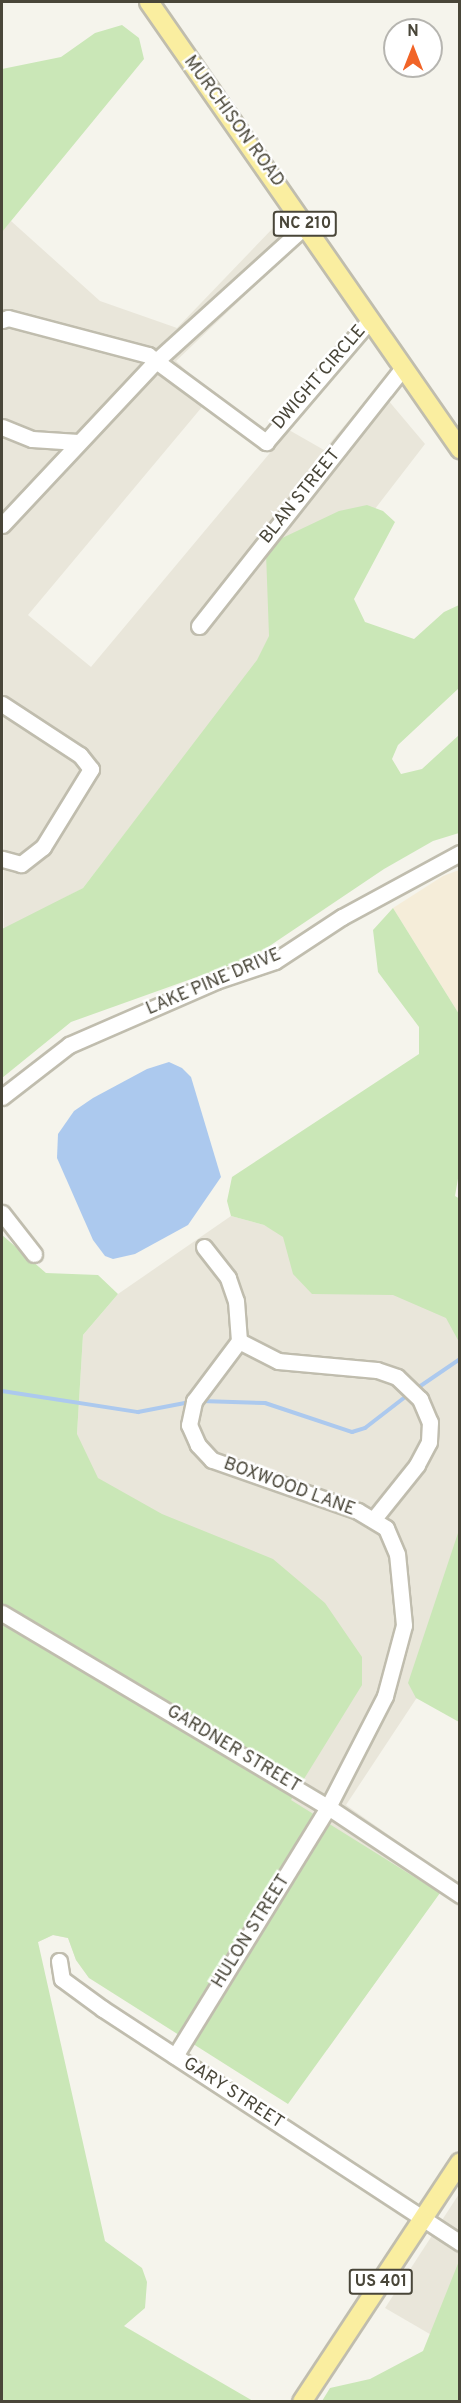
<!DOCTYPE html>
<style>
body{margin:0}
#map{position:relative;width:461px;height:2403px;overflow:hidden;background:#f5f4ec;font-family:Overpass,sans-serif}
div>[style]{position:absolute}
.residential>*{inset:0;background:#e9e6da}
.commercial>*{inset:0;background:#f5edd9}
.green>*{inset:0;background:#cae7b7}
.water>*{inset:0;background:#acc9ee}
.stream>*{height:4px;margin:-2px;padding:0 2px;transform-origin:2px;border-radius:2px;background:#acc9ee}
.roads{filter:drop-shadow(2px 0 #c0bdae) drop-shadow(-2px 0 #c0bdae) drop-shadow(0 2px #c0bdae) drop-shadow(0 -2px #c0bdae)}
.minor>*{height:15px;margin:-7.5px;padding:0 7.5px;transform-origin:7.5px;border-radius:7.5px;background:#fff}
.major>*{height:18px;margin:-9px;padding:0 9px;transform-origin:9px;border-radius:9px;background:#faeea0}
span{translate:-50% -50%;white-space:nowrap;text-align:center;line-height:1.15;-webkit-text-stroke:5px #fff;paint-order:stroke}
.shield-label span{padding:2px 4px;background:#fff;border:2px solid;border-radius:4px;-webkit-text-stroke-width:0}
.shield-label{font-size:16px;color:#494639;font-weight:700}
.street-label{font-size:18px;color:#494639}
.frame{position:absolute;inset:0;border:3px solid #494639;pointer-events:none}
.north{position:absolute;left:383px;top:18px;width:60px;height:60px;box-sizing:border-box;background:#fff;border:2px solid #b6b5b0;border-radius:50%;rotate:0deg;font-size:16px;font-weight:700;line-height:24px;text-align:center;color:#494639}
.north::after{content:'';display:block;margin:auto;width:21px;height:27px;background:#f16427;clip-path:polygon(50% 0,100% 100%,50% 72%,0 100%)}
</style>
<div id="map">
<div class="residential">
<div style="clip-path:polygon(11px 221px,100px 301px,177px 328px,275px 226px,293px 250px,176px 361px,212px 395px,28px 615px,91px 667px,289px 430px,324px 450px,377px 387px,425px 444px,83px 888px,4px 930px,2px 231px)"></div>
<div style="clip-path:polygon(231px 1216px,264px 1225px,459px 1322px,459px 1652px,416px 1699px,346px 1805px,450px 1878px,327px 2050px,89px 1978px,76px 1960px,68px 1938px,53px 1935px,38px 1942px,2px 1406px,77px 1434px,83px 1335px,118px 1294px)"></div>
<div style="clip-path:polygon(459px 2194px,459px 2351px,385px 2308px)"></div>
</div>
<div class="commercial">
<div style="clip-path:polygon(459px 870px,459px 1014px,393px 908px,443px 876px)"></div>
</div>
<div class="green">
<div style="clip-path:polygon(122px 25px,139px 38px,144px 59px,2px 232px,2px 69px,61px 57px,95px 33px)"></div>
<div style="clip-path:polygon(367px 505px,383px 511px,395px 522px,354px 599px,365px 622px,414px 639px,444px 612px,459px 605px,459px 688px,398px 745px,392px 759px,401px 774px,422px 769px,459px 735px,459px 833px,433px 841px,384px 869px,265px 949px,236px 963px,71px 1022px,2px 1078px,2px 929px,83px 888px,257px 660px,269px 636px,266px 553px,278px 540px,339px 511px)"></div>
<div style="clip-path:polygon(393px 908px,459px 1014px,460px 1167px,455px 1196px,460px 1199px,459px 1342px,446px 1318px,393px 1295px,312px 1294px,293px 1274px,283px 1237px,264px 1225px,231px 1216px,227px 1201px,232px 1177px,419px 1054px,419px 1027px,378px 972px,373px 930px)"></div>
<div style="clip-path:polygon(2px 1235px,46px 1273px,98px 1275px,118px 1294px,83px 1335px,77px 1434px,98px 1478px,162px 1514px,273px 1559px,325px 1603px,362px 1657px,362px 1685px,291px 1800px,440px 1893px,288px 2104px,89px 1978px,76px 1960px,68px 1938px,53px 1935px,38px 1942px,105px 2241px,142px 2268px,147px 2282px,145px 2308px,124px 2326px,253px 2401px,2px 2401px)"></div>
<div style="clip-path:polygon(459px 1530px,460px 1722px,459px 1722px,416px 1698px,408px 1683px)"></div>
<div style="clip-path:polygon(459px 2261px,459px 2401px,322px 2401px,330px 2388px,370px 2379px,423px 2351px)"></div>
</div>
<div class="water">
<div style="clip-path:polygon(169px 1062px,182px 1068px,191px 1077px,221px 1177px,188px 1225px,135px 1254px,113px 1259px,105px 1256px,93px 1240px,57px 1158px,58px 1134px,74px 1111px,93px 1098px,147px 1069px)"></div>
</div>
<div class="stream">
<div style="left:416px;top:1389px;width:53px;rotate:-34.3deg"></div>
<div style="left:2px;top:1391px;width:138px;rotate:8.8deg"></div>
<div style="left:138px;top:1412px;width:53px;rotate:-10.9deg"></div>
<div style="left:201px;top:1401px;width:64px;rotate:1.8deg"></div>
<div style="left:265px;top:1403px;width:92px;rotate:18.4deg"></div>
<div style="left:352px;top:1432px;width:14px;rotate:-17deg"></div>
<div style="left:365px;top:1428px;width:56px;rotate:-37.7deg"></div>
</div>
<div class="roads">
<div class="minor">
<div style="left:2px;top:320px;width:6px;rotate:-18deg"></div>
<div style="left:8px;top:318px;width:145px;rotate:14.8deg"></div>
<div style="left:148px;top:355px;width:147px;rotate:36.4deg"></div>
<div style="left:266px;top:442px;width:160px;rotate:-49.6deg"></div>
<div style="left:2px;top:427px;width:32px;rotate:22deg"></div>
<div style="left:32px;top:439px;width:46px;rotate:3.7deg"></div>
<div style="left:2px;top:525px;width:224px;rotate:-46.8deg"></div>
<div style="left:155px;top:362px;width:204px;rotate:-42.2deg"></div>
<div style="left:199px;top:626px;width:329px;rotate:-51.7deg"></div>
<div style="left:2px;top:704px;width:93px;rotate:33.2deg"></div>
<div style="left:80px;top:755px;width:18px;rotate:52deg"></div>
<div style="left:91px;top:769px;width:92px;rotate:121.6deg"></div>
<div style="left:43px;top:847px;width:28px;rotate:142deg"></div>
<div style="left:21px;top:864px;width:20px;rotate:-165deg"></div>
<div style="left:2px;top:1097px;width:85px;rotate:-37.8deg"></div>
<div style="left:69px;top:1045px;width:160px;rotate:-23.5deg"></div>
<div style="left:216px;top:981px;width:62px;rotate:-18.7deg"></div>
<div style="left:275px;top:961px;width:80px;rotate:-33.3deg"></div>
<div style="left:342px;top:917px;width:134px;rotate:-28.5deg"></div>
<div style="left:2px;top:1213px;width:52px;rotate:52deg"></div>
<div style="left:204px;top:1247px;width:39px;rotate:52deg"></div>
<div style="left:228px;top:1278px;width:24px;rotate:71deg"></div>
<div style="left:236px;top:1301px;width:40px;rotate:85.7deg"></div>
<div style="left:239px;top:1341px;width:44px;rotate:27.1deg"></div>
<div style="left:278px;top:1361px;width:99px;rotate:5.2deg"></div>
<div style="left:377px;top:1370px;width:21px;rotate:19deg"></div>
<div style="left:397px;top:1377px;width:32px;rotate:44deg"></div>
<div style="left:420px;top:1399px;width:25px;rotate:67deg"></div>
<div style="left:430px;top:1422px;width:20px;rotate:93deg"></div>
<div style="left:429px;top:1442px;width:26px;rotate:118deg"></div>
<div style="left:417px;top:1465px;width:70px;rotate:128.7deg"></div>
<div style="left:2px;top:1613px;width:379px;rotate:30.8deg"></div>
<div style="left:328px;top:1807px;width:159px;rotate:33.7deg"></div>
<div style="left:59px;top:1961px;width:18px;rotate:81deg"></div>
<div style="left:62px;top:1979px;width:51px;rotate:36.2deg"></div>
<div style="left:103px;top:2009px;width:427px;rotate:33.2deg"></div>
<div style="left:175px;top:2056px;width:292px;rotate:-58.4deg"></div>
<div style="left:328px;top:1807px;width:125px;rotate:-62.8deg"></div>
<div style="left:385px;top:1696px;width:73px;rotate:-75deg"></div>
<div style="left:404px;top:1625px;width:71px;rotate:-95.6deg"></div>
<div style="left:397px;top:1554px;width:28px;rotate:-113deg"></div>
<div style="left:386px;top:1528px;width:33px;rotate:-149deg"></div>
<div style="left:358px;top:1511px;width:155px;rotate:-160.7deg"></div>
<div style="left:212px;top:1460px;width:21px;rotate:-133deg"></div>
<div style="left:198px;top:1445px;width:22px;rotate:-114deg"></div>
<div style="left:189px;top:1425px;width:25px;rotate:-78deg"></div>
<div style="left:194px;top:1401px;width:75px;rotate:-53.1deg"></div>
</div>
<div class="major">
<div style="left:149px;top:2px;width:545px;rotate:55.17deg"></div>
<div style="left:302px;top:2402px;width:287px;rotate:-56.6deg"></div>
</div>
</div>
<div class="shield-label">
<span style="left:305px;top:224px">NC 210</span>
<span style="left:381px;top:2282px">US 401</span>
</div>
<div class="street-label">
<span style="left:233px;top:122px;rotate:54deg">MURCHISON ROAD</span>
<span style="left:320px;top:378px;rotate:-49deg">DWIGHT CIRCLE</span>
<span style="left:301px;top:497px;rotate:-51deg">BLAN STREET</span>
<span style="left:214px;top:983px;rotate:-23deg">LAKE PINE DRIVE</span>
<span style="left:289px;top:1488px;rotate:20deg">BOXWOOD LANE</span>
<span style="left:233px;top:1750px;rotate:31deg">GARDNER STREET</span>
<span style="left:252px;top:1932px;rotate:-58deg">HULON STREET</span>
<span style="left:233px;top:2094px;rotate:33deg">GARY STREET</span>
</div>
<div class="frame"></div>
<div class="north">N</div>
</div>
